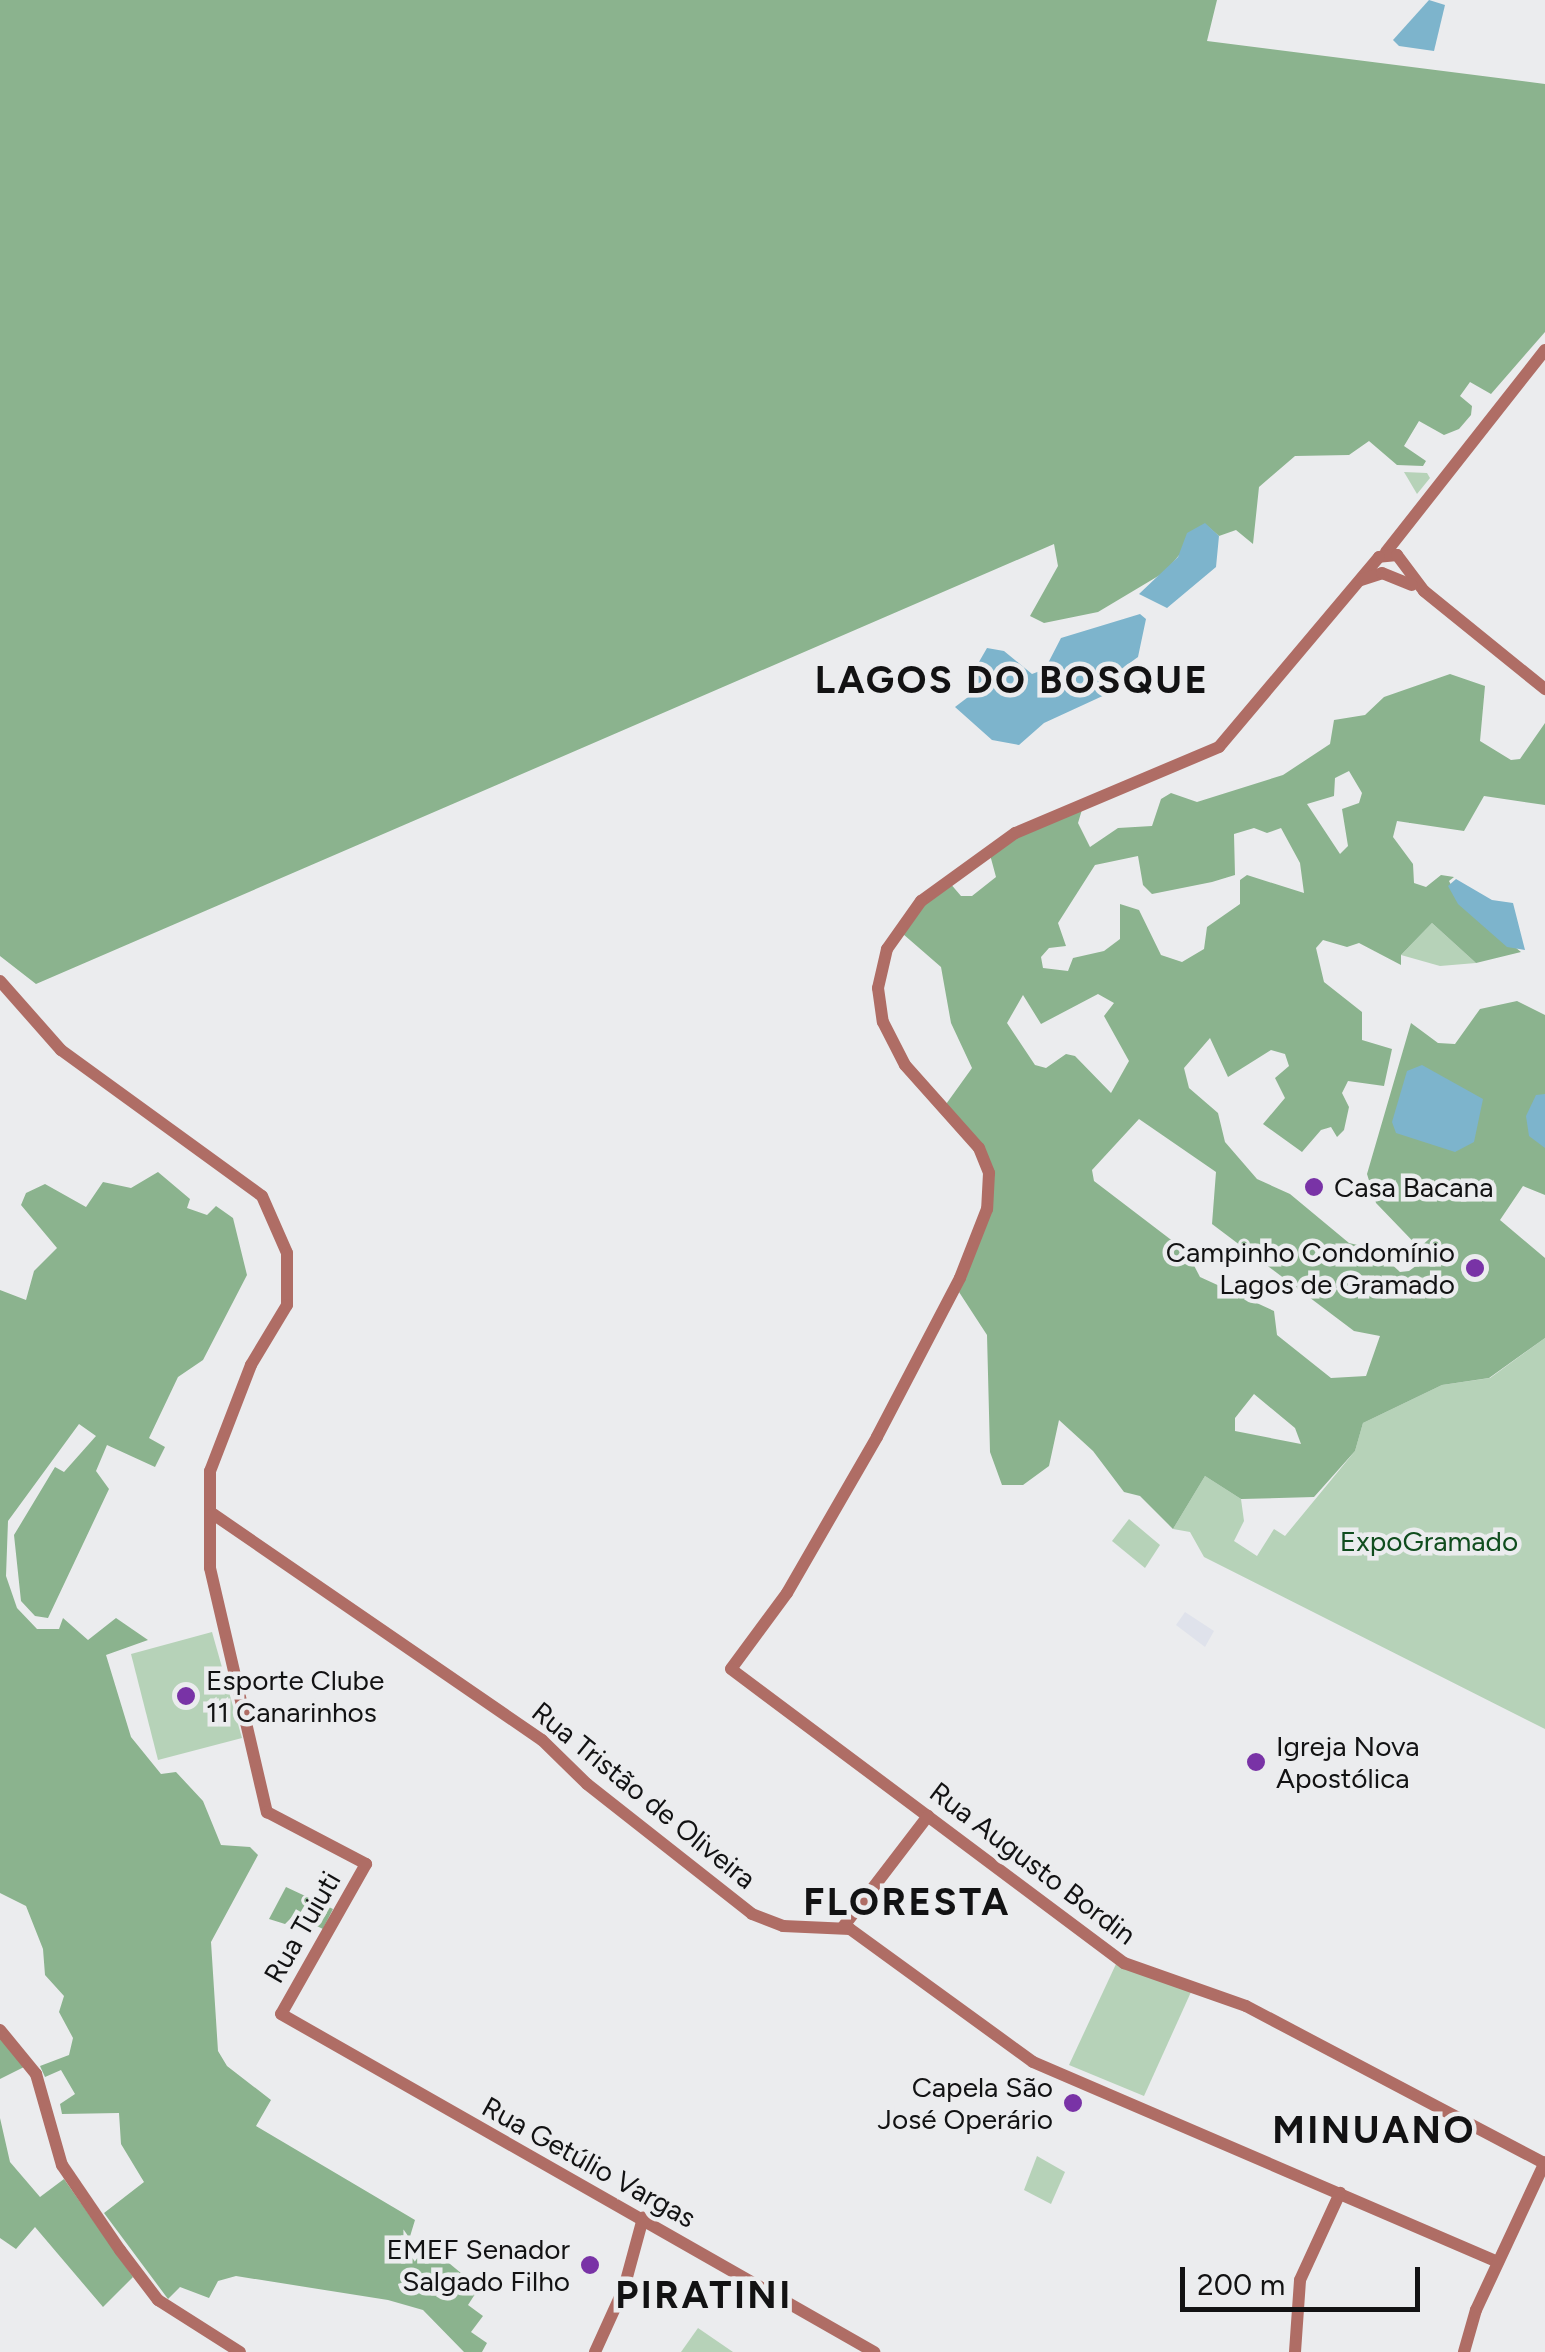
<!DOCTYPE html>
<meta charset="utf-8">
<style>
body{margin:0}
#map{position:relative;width:1545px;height:2352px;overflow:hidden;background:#ebecee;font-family:Figtree,sans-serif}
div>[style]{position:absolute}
.built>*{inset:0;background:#dfe2eb}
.green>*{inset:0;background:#b6d2b8}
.forest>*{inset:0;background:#8bb38e}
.water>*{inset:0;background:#7db4cc}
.secondary>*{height:12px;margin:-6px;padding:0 6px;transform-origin:6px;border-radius:6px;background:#af6d65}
.dots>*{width:28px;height:28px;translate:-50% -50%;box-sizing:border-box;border:5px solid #ebecee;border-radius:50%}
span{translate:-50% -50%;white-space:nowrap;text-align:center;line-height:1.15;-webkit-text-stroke:9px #ebecee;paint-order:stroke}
.poi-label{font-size:28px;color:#121213}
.left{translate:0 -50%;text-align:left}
.right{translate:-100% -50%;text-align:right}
.park-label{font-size:28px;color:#104d1e}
.street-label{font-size:28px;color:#121213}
.district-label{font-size:38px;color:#121213;font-weight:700;letter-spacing:2.5px}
.scale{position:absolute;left:1180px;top:2267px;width:240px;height:45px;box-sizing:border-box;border:5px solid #121213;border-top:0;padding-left:12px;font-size:30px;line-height:35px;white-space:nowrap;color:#121213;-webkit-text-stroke:8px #ebecee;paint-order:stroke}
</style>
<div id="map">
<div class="built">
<div style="clip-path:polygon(1185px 1612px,1214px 1631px,1205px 1647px,1176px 1625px)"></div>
</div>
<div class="green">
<div style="clip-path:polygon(1404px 472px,1427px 473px,1430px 478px,1417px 494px)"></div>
<div style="clip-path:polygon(1432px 923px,1476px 963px,1440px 966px,1401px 955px)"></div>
<div style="clip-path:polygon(1545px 1338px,1545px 1729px,1204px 1557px,1190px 1532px,1173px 1529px,1205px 1476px,1241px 1499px,1244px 1521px,1234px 1541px,1257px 1556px,1274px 1529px,1285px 1536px,1355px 1451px,1363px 1423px,1442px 1385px,1490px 1378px)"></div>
<div style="clip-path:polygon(1129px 1519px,1160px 1545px,1145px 1568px,1112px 1541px)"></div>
<div style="clip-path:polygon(212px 1632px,242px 1738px,158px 1760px,131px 1654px)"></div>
<div style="clip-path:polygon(1116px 1964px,1191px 1992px,1144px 2096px,1069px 2065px)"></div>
<div style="clip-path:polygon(1037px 2156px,1065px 2172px,1051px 2204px,1024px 2190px)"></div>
<div style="clip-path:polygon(698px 2328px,733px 2352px,681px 2352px)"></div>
</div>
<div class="forest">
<div style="clip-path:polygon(0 0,1217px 0,1207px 41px,1545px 84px,1545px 332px,1491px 394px,1470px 382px,1460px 396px,1472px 406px,1471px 415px,1459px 429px,1444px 435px,1419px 421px,1404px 446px,1426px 461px,1423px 466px,1397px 465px,1369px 441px,1349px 455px,1295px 456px,1259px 487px,1253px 544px,1236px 530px,1219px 536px,1205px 524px,1165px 572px,1098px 612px,1044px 623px,1030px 616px,1058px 566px,1054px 544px,36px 984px,0 956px)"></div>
<div style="clip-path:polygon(evenodd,1450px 674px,1485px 686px,1480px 741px,1511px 760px,1520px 759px,1545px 723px,1545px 805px,1484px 796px,1464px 831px,1397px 821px,1393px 837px,1413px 864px,1414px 883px,1426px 887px,1441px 875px,1454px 877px,1449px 881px,1459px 900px,1521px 952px,1476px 963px,1432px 923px,1401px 955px,1401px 965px,1359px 943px,1347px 947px,1323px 940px,1316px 948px,1324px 982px,1362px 1012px,1362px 1040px,1392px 1049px,1384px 1086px,1348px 1081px,1342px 1093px,1349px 1107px,1344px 1130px,1337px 1137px,1331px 1127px,1321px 1130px,1302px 1152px,1263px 1124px,1285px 1098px,1275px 1078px,1289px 1066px,1285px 1054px,1271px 1050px,1228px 1077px,1210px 1038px,1184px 1068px,1189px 1088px,1218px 1113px,1225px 1142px,1257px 1179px,1290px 1194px,1349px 1243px,1375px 1249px,1400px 1272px,1409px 1271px,1428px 1257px,1376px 1203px,1367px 1174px,1411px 1023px,1438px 1043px,1455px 1044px,1480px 1009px,1517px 1001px,1545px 1015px,1545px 1195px,1523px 1186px,1500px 1220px,1545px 1258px,1545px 1338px,1489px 1378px,1442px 1385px,1363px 1423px,1355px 1451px,1314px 1497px,1241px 1499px,1205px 1476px,1173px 1529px,1140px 1496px,1124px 1492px,1093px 1451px,1059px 1420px,1049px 1466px,1023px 1485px,1002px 1485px,990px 1452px,987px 1335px,959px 1292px,978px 1240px,989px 1173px,944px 1107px,972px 1068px,951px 1023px,941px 967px,903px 934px,921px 901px,949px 882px,961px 896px,972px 896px,996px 877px,989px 851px,1084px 803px,1078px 823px,1090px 847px,1118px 828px,1152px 826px,1161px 799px,1171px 793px,1197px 802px,1283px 775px,1330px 744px,1334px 720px,1365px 715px,1384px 697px,1450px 674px,1349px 771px,1362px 793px,1359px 803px,1342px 809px,1348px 846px,1340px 854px,1307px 804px,1334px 796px,1335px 778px,1349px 771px,1450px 674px,1254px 828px,1267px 833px,1281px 828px,1300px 863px,1304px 893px,1247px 875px,1240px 880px,1240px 904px,1207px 927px,1204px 949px,1182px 962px,1161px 955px,1139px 910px,1120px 904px,1120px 939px,1104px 951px,1073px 958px,1068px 971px,1043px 968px,1041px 957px,1049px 948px,1066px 946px,1058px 923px,1095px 865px,1138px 856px,1143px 885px,1152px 894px,1212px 882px,1235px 875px,1234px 834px,1254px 828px,1450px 674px,1098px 994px,1114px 1003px,1104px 1016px,1129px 1061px,1111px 1093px,1075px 1056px,1066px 1054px,1046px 1068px,1035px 1065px,1007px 1023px,1023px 995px,1041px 1024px,1098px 994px,1450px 674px,1139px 1119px,1216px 1172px,1212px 1224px,1354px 1331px,1380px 1336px,1366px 1376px,1331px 1378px,1277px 1335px,1274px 1311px,1200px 1277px,1187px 1252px,1094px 1181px,1092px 1170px,1139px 1119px,1450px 674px,1254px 1394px,1295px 1428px,1301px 1444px,1235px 1431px,1235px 1418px,1254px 1394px)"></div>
<div style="clip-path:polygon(158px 1172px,190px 1199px,187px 1208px,207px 1215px,216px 1206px,233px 1218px,247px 1275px,203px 1360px,178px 1377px,149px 1438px,165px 1447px,155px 1467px,107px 1445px,96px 1471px,109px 1489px,48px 1618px,35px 1616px,21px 1601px,14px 1535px,55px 1467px,64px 1472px,96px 1436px,79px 1424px,8px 1521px,6px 1576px,17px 1608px,37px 1629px,59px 1629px,63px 1618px,88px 1640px,116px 1618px,148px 1640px,106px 1655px,131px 1737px,161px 1774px,176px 1772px,203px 1801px,221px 1845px,250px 1847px,258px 1855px,211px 1942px,218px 2051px,227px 2066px,271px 2100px,256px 2126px,415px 2220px,408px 2243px,432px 2249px,479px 2288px,468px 2305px,483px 2316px,471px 2332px,487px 2343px,482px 2352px,464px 2352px,423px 2310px,388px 2300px,236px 2276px,218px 2281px,209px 2298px,180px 2287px,168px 2299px,104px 2213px,144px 2182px,121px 2144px,119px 2113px,62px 2114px,60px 2104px,75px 2094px,61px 2070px,45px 2077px,40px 2066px,69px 2055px,73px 2038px,59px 2012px,64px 1996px,45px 1975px,43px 1949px,26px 1906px,0 1893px,0 1290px,26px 1300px,34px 1271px,57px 1248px,21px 1205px,26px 1193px,45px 1184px,86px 1207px,103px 1182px,131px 1188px)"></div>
<div style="clip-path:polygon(286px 1887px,333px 1909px,323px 1929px,294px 1915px,285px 1924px,269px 1919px)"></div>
<div style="clip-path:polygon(0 2038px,28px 2065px,0 2079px)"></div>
<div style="clip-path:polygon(0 2118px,10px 2162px,40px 2197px,64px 2179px,133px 2277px,103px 2307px,35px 2227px,16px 2249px,0 2238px)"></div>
</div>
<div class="water">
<div style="clip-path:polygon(1429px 0,1445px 5px,1434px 51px,1399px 46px,1393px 40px)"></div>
<div style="clip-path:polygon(1205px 523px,1219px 536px,1216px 567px,1167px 608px,1139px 594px,1178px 557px,1187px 533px)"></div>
<div style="clip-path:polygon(1140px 614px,1146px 619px,1138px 657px,1120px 670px,1120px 688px,1044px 723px,1019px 745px,992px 740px,955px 707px,976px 691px,972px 674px,987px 648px,1004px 651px,1032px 674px,1045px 669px,1061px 638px)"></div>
<div style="clip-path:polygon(1456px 879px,1492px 900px,1513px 903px,1525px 950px,1507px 947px,1458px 904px,1448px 886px)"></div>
<div style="clip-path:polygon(1422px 1065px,1483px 1099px,1474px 1142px,1455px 1152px,1396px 1133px,1392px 1122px,1407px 1071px)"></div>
<div style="clip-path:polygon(1545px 1094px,1545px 1148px,1529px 1136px,1526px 1116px,1536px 1095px)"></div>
</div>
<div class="secondary">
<div style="left:1386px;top:552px;width:257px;rotate:-51.8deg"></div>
<div style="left:1397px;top:555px;width:18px;rotate:174deg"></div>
<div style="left:1379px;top:557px;width:248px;rotate:130.1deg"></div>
<div style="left:1219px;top:747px;width:221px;rotate:157.1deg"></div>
<div style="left:1015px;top:833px;width:116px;rotate:144.1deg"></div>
<div style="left:921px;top:901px;width:59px;rotate:125.3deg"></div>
<div style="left:887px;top:949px;width:40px;rotate:103deg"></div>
<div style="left:878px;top:988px;width:34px;rotate:82deg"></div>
<div style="left:883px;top:1022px;width:48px;rotate:62.9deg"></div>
<div style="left:905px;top:1065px;width:111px;rotate:48.3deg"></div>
<div style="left:979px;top:1148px;width:27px;rotate:68deg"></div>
<div style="left:989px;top:1173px;width:36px;rotate:93deg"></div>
<div style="left:987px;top:1209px;width:74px;rotate:111.4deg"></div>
<div style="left:960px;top:1278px;width:179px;rotate:117.6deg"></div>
<div style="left:877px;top:1437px;width:180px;rotate:120deg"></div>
<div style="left:787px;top:1593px;width:94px;rotate:126.4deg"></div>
<div style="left:731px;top:1669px;width:491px;rotate:36.8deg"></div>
<div style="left:1124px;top:1963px;width:129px;rotate:19.4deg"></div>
<div style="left:1246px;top:2006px;width:337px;rotate:27.8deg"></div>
<div style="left:1397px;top:555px;width:45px;rotate:53.1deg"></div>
<div style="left:1424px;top:591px;width:156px;rotate:39deg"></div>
<div style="left:1361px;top:580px;width:22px;rotate:-18deg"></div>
<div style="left:1382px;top:573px;width:32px;rotate:22deg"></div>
<div style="left:0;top:981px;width:92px;rotate:48.5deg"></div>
<div style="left:61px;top:1050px;width:248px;rotate:36deg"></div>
<div style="left:262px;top:1196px;width:62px;rotate:66.3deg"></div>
<div style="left:287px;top:1253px;width:52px;rotate:90deg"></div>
<div style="left:287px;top:1305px;width:70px;rotate:121deg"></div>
<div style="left:251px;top:1365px;width:114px;rotate:111.1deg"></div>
<div style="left:210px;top:1471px;width:97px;rotate:90deg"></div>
<div style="left:210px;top:1568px;width:251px;rotate:76.9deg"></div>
<div style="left:267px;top:1812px;width:112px;rotate:27.7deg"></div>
<div style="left:366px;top:1864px;width:172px;rotate:119.5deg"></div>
<div style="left:281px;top:2014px;width:683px;rotate:29.68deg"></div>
<div style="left:213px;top:1514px;width:399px;rotate:34.5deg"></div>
<div style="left:542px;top:1740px;width:63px;rotate:44.4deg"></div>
<div style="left:587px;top:1784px;width:210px;rotate:38.2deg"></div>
<div style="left:752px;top:1914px;width:33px;rotate:21deg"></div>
<div style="left:783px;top:1926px;width:67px;rotate:2.6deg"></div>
<div style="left:850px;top:1929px;width:226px;rotate:36deg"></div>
<div style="left:1033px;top:2062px;width:506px;rotate:23.27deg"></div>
<div style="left:843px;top:1927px;width:140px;rotate:-52.6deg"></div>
<div style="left:0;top:2030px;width:57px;rotate:50.7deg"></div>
<div style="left:36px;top:2074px;width:95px;rotate:74.1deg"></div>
<div style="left:62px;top:2165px;width:103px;rotate:55.7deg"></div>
<div style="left:120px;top:2250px;width:63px;rotate:52.8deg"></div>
<div style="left:158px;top:2300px;width:97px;rotate:32.4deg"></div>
<div style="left:595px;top:2352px;width:70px;rotate:-65.6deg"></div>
<div style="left:624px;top:2288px;width:73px;rotate:-74.8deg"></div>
<div style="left:1295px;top:2352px;width:72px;rotate:-86deg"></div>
<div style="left:1300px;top:2280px;width:96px;rotate:-65.3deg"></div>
<div style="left:1464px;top:2352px;width:44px;rotate:-74.1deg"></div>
<div style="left:1476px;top:2310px;width:163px;rotate:-65deg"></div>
</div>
<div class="dots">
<div style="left:1314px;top:1187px;background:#7933a6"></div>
<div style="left:1475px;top:1268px;background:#7933a6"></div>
<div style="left:186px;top:1696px;background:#7933a6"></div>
<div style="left:1256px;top:1762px;background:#7933a6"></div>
<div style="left:1073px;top:2103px;background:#7933a6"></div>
<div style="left:590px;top:2265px;background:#7933a6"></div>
</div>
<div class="poi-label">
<span class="left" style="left:1334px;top:1187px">Casa Bacana</span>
<span class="right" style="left:1455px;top:1268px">Campinho Condomínio<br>Lagos de Gramado</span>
<span class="left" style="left:206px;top:1696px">Esporte Clube<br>11 Canarinhos</span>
<span class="left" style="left:1276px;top:1762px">Igreja Nova<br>Apostólica</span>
<span class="right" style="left:1053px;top:2103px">Capela São<br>José Operário</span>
<span class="right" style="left:570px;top:2265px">EMEF Senador<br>Salgado Filho</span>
</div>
<div class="park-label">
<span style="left:1429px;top:1541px">ExpoGramado</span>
</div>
<div class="street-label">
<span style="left:644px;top:1795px;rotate:39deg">Rua Tristão de Oliveira</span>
<span style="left:1033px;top:1863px;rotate:37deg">Rua Augusto Bordin</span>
<span style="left:302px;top:1927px;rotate:-60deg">Rua Tuiuti</span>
<span style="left:589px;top:2162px;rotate:29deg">Rua Getúlio Vargas</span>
</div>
<div class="district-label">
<span style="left:1012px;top:681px">LAGOS DO BOSQUE</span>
<span style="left:907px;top:1903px">FLORESTA</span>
<span style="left:1374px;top:2131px">MINUANO</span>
<span style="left:704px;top:2296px">PIRATINI</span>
</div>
<div class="scale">200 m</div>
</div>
